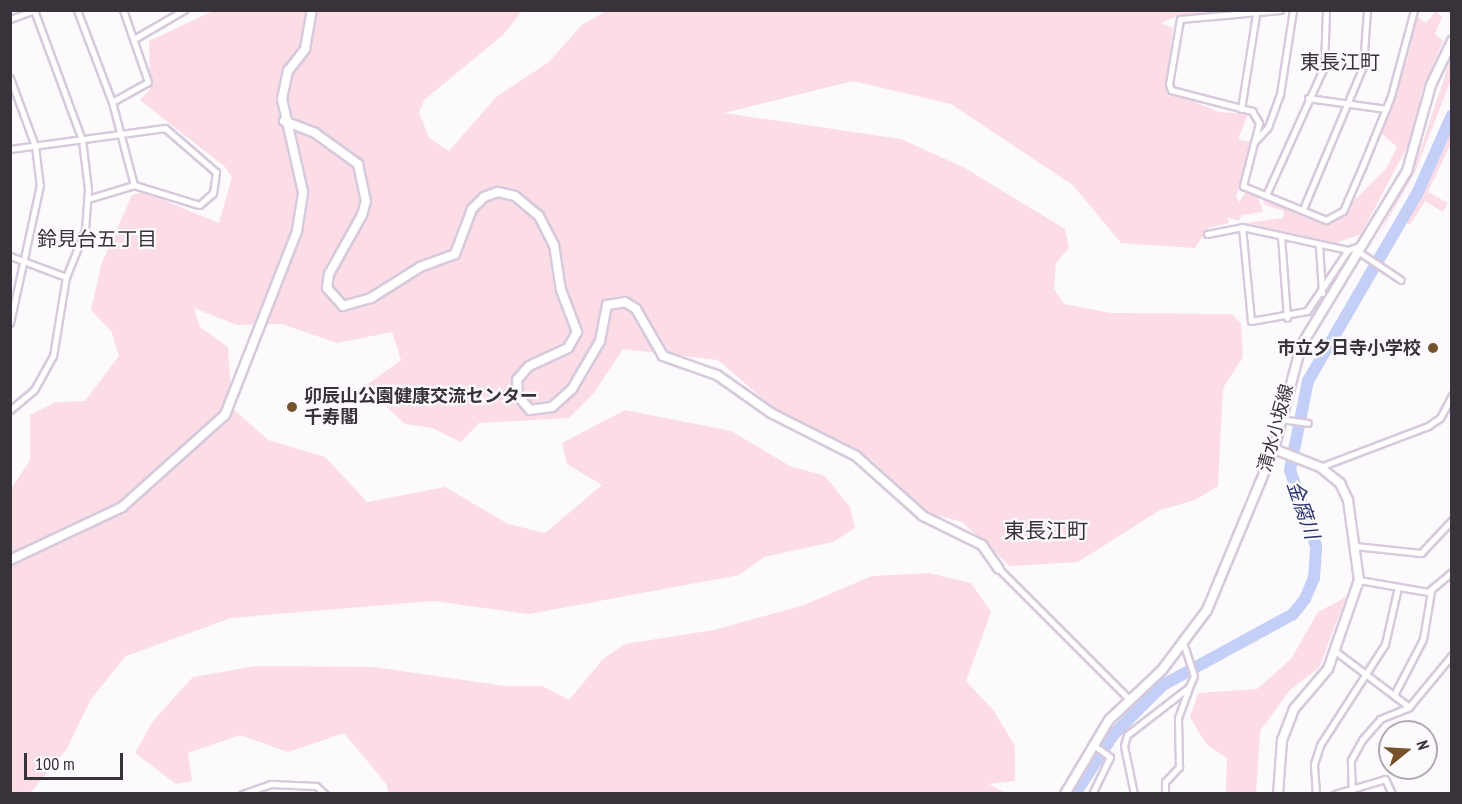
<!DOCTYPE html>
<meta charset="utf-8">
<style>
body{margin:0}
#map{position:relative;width:1462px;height:804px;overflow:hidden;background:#fcfafd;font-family:"PT Sans Narrow","Noto Sans JP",sans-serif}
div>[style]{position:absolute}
.green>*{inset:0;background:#fcdce5}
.river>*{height:12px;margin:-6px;padding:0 6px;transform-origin:6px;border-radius:6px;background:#c3cff6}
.roads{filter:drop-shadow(2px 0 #d6cadc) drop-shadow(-2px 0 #d6cadc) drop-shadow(0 2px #d6cadc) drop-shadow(0 -2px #d6cadc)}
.street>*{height:5px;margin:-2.5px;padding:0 2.5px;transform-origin:2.5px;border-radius:2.5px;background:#fff}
.secondary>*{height:8px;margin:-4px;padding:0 4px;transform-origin:4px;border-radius:4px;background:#fff}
.dots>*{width:16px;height:16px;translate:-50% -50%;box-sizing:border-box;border:3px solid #fcfafd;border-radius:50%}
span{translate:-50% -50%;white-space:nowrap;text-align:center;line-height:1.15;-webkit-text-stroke:4.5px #fcfafd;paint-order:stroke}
.poi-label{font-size:18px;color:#38333a;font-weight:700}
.right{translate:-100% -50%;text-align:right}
.left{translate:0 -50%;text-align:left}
.street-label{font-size:18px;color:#38333a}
.neighbourhood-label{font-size:20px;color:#38333a}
.water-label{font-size:20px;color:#29346d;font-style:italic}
.quarter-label{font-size:21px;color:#38333a}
.frame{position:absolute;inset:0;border:12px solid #38333a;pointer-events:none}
.north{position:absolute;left:1378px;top:720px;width:60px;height:60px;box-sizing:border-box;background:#fcfafd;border:2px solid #aeaaaf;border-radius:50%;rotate:72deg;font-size:16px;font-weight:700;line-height:24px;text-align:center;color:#38333a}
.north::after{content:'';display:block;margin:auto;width:21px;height:27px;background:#76522c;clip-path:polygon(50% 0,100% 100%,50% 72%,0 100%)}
.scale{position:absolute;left:24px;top:753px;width:99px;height:27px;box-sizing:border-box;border:3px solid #38333a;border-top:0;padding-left:8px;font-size:18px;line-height:21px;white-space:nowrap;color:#38333a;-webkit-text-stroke:4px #fcfafd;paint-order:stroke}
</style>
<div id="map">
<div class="green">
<div style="clip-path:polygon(213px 11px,522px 11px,503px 35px,424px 100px,419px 112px,429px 138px,449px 151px,496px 97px,549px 62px,582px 25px,606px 11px,1251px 11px,1177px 16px,1161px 23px,1173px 28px,1166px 90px,1219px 112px,1248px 114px,1238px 140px,1253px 142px,1236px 197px,1239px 202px,1245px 193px,1257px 193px,1263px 212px,1242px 215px,1239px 221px,1227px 217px,1229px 223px,1208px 228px,1195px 248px,1121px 243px,1073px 185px,951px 104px,853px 81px,724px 113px,901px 139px,963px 167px,1065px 229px,1069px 248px,1056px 263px,1054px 289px,1064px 304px,1111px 313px,1232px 314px,1241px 324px,1243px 357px,1223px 388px,1218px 486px,1195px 500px,1160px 510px,1078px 562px,1010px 566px,962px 522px,924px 512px,872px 460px,780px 414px,718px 360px,623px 349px,594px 393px,569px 418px,479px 423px,461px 442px,432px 428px,405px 424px,365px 386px,401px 360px,392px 332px,337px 343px,282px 324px,237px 325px,194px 308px,200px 327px,228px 347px,232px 408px,268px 440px,325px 457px,367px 502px,445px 487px,508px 524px,545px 533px,602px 485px,567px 464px,562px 443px,625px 410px,731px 431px,790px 466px,825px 476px,850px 507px,855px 528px,833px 542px,764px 557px,739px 575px,529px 614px,434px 601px,231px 618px,126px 656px,91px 699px,66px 750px,30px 793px,11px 794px,11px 489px,30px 460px,30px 415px,56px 402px,85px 401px,119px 356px,111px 331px,91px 310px,102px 262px,132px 195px,144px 192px,219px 223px,232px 177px,225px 167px,140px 100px,150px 89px,149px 41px)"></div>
<div style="clip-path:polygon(1436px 11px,1442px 17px,1435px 34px,1443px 41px,1421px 94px,1413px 136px,1361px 234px,1336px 243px,1246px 223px,1283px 218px,1284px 211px,1263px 204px,1265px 196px,1323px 222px,1335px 219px,1386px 169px,1397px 147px,1380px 132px,1409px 53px,1413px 25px,1417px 16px,1426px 23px)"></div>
<div style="clip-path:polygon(1451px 57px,1451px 80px,1415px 172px,1374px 244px,1417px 160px)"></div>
<div style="clip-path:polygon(1451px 127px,1451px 143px,1428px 192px,1448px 203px,1443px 212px,1425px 201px,1410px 225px,1406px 223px)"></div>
<div style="clip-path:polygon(929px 573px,971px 583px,991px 612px,966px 681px,994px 711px,1015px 746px,1015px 781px,989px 784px,1006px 793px,388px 793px,387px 785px,344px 733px,288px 752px,240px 735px,188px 753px,192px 781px,176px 784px,135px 753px,153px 721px,193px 677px,256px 666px,374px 667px,505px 686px,542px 686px,569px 700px,603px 659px,625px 644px,714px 630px,804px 605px,872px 576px)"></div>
<div style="clip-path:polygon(1346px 597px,1319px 668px,1290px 690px,1260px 731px,1256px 793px,1226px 793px,1227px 758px,1206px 744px,1190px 717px,1198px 693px,1257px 689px,1291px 659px,1318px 612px)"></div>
</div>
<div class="river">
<div style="left:1075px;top:794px;width:70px;rotate:-57.2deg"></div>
<div style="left:1113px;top:735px;width:71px;rotate:-45deg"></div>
<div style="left:1163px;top:685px;width:148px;rotate:-28.6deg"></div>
<div style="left:1293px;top:614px;width:19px;rotate:-51deg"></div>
<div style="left:1305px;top:599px;width:23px;rotate:-67deg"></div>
<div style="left:1314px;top:578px;width:32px;rotate:-86deg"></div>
<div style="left:1316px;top:546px;width:80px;rotate:-108.9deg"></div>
<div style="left:1290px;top:470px;width:91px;rotate:-78.6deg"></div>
<div style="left:1308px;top:381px;width:216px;rotate:-59.8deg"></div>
<div style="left:1417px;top:194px;width:86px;rotate:-66.1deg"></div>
</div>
<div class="roads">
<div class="street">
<div style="left:77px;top:10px;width:98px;rotate:69.2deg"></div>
<div style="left:112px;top:102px;width:86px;rotate:75.2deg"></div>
<div style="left:1280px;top:10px;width:100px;rotate:174.9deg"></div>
<div style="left:1180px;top:19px;width:66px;rotate:99.6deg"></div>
<div style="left:1169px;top:84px;width:6px;rotate:72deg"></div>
<div style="left:1171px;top:90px;width:84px;rotate:14.5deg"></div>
<div style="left:1252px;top:111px;width:14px;rotate:60deg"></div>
<div style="left:1259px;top:123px;width:65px;rotate:104.3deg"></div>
<div style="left:1243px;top:186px;width:90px;rotate:22.3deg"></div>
<div style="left:1326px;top:220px;width:19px;rotate:-28deg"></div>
<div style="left:1343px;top:211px;width:50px;rotate:-66.5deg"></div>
<div style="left:1363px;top:165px;width:74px;rotate:-67.9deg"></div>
<div style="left:1391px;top:96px;width:89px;rotate:-75deg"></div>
<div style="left:10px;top:19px;width:27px;rotate:-20deg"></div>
<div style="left:134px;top:39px;width:58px;rotate:-30.1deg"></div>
<div style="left:10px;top:78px;width:72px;rotate:69.8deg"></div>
<div style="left:35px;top:146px;width:39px;rotate:83deg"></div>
<div style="left:40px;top:185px;width:141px;rotate:102.3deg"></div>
<div style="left:1308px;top:98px;width:79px;rotate:8deg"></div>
<div style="left:112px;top:102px;width:41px;rotate:-29.1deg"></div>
<div style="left:148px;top:82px;width:76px;rotate:-109.1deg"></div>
<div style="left:1241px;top:109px;width:96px;rotate:-81deg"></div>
<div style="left:1256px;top:140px;width:18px;rotate:-47deg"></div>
<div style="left:1268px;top:127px;width:35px;rotate:-70deg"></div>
<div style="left:1280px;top:94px;width:85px;rotate:-81.2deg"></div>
<div style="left:10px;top:149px;width:156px;rotate:-7.7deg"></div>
<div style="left:165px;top:128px;width:67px;rotate:40.8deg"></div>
<div style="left:216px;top:172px;width:21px;rotate:98deg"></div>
<div style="left:213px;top:193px;width:18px;rotate:139deg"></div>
<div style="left:199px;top:205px;width:68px;rotate:-162.9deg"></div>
<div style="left:134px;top:185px;width:48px;rotate:163.1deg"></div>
<div style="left:1267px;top:193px;width:138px;rotate:-65.7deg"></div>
<div style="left:1324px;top:67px;width:57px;rotate:-88deg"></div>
<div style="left:1303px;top:209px;width:155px;rotate:-67.2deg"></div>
<div style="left:1363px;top:66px;width:56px;rotate:-85.9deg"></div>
<div style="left:1242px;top:227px;width:94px;rotate:84.5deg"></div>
<div style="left:1251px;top:321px;width:57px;rotate:-10.1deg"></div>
<div style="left:1307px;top:311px;width:73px;rotate:-56.1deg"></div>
<div style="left:1348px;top:250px;width:15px;rotate:-20deg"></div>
<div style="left:1207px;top:234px;width:36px;rotate:-11deg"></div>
<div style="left:1242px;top:227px;width:108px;rotate:12.2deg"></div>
<div style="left:1281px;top:236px;width:82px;rotate:85.8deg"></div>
<div style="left:1319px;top:246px;width:47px;rotate:86.3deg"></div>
<div style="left:1359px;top:252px;width:50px;rotate:33.7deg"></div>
<div style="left:10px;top:256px;width:60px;rotate:20.6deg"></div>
<div style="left:10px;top:410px;width:31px;rotate:-40deg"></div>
<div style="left:34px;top:390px;width:39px;rotate:-61deg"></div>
<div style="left:53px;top:356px;width:80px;rotate:-80.7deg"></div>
<div style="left:66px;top:277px;width:51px;rotate:-68deg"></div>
<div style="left:85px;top:230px;width:41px;rotate:-85.8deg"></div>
<div style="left:88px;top:189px;width:49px;rotate:-97deg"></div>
<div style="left:82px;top:140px;width:139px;rotate:-110.3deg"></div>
<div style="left:1280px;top:419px;width:28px;rotate:8deg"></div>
<div style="left:1320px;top:467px;width:116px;rotate:-20.8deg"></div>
<div style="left:1428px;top:426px;width:14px;rotate:-34deg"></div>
<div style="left:1440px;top:418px;width:26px;rotate:-62deg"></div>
<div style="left:1355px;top:546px;width:66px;rotate:6.1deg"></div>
<div style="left:1421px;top:553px;width:45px;rotate:-46.8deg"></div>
<div style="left:999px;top:569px;width:182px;rotate:45deg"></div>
<div style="left:1359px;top:580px;width:70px;rotate:9.9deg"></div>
<div style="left:1428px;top:592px;width:31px;rotate:-40deg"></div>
<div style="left:1335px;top:651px;width:93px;rotate:37.1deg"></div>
<div style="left:1394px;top:695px;width:63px;rotate:-62.6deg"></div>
<div style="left:1423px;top:639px;width:49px;rotate:-80.5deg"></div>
<div style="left:242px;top:794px;width:31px;rotate:-19deg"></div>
<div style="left:271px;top:784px;width:45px;rotate:2.5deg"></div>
<div style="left:316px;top:786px;width:12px;rotate:42deg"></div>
<div style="left:1092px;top:794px;width:41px;rotate:-64.1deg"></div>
<div style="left:1110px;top:757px;width:22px;rotate:-144deg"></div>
<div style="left:1134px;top:794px;width:49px;rotate:-101.8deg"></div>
<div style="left:1124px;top:746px;width:11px;rotate:-75deg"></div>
<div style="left:1127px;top:735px;width:78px;rotate:-37.7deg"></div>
<div style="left:1189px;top:687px;width:12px;rotate:-66deg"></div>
<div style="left:1194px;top:676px;width:33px;rotate:-108deg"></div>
<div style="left:1165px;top:794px;width:12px;rotate:-90deg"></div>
<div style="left:1165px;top:782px;width:21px;rotate:-47deg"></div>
<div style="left:1179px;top:767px;width:49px;rotate:-91.2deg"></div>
<div style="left:1178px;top:718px;width:33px;rotate:-70deg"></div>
<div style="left:1316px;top:794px;width:30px;rotate:-94deg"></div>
<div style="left:1314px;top:764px;width:20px;rotate:-72deg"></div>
<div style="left:1320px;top:745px;width:120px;rotate:-57.2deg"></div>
<div style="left:1385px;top:644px;width:58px;rotate:-77.2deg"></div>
<div style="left:1335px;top:794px;width:52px;rotate:-16.7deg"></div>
<div style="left:1385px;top:779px;width:17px;rotate:65deg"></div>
<div style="left:1352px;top:794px;width:34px;rotate:-92deg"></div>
<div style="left:1351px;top:760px;width:23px;rotate:-61deg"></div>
<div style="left:1362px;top:740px;width:28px;rotate:-49deg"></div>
<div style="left:1380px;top:719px;width:31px;rotate:-22deg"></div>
<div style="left:1409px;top:707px;width:67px;rotate:-50.4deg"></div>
</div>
<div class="secondary">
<div style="left:284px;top:121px;width:33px;rotate:21deg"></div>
<div style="left:315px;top:133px;width:53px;rotate:35.8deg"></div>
<div style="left:358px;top:164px;width:38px;rotate:78deg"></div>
<div style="left:366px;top:201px;width:15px;rotate:106deg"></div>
<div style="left:362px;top:215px;width:68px;rotate:119.2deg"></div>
<div style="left:329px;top:274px;width:14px;rotate:98deg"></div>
<div style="left:327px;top:288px;width:24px;rotate:48deg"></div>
<div style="left:343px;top:306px;width:29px;rotate:-16deg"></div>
<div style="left:371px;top:298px;width:58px;rotate:-32.3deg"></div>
<div style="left:420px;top:267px;width:37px;rotate:-20deg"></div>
<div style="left:455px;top:254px;width:48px;rotate:-69.3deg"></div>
<div style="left:472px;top:209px;width:17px;rotate:-45deg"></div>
<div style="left:484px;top:197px;width:15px;rotate:-20deg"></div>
<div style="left:498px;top:192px;width:17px;rotate:13deg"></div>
<div style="left:515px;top:196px;width:31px;rotate:40deg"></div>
<div style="left:539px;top:216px;width:33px;rotate:63deg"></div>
<div style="left:554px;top:245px;width:46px;rotate:81.2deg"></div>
<div style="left:561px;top:290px;width:45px;rotate:69.1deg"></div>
<div style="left:577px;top:332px;width:18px;rotate:119deg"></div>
<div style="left:568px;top:348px;width:43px;rotate:155.2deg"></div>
<div style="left:529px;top:366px;width:18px;rotate:131deg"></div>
<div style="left:517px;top:380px;width:16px;rotate:86deg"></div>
<div style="left:518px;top:396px;width:18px;rotate:49deg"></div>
<div style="left:530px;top:410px;width:22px;rotate:-8deg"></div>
<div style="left:552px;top:407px;width:27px;rotate:-42deg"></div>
<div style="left:572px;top:389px;width:56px;rotate:-59.7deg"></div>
<div style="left:600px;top:341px;width:37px;rotate:-79deg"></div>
<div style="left:607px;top:305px;width:18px;rotate:-9deg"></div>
<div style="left:625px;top:302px;width:13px;rotate:32deg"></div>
<div style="left:636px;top:309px;width:54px;rotate:60.1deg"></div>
<div style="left:663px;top:356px;width:57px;rotate:19.4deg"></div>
<div style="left:717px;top:375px;width:66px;rotate:35.1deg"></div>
<div style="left:771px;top:413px;width:95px;rotate:26.8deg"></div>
<div style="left:856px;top:456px;width:90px;rotate:41.8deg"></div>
<div style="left:923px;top:516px;width:66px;rotate:26.2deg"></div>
<div style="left:982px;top:545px;width:29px;rotate:55deg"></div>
<div style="left:1274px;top:449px;width:49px;rotate:21.4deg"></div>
<div style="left:1320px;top:467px;width:26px;rotate:39deg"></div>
<div style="left:1340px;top:483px;width:19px;rotate:65deg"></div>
<div style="left:1348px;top:500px;width:81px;rotate:82.2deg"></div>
<div style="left:1359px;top:580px;width:94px;rotate:109.2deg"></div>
<div style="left:1328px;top:669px;width:52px;rotate:130.4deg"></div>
<div style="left:1294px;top:709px;width:33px;rotate:111deg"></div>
<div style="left:1282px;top:740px;width:54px;rotate:94.2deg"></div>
<div style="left:10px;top:560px;width:124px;rotate:-25.3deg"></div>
<div style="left:122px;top:507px;width:138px;rotate:-41.8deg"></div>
<div style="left:225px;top:415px;width:198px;rotate:-68.6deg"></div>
<div style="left:297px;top:231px;width:39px;rotate:-81deg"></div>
<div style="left:303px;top:192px;width:95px;rotate:-102.7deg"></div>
<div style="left:282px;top:99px;width:29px;rotate:-78deg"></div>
<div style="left:288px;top:71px;width:28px;rotate:-52deg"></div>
<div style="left:305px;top:49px;width:40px;rotate:-80deg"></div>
<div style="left:1065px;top:794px;width:86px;rotate:-59.3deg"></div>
<div style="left:1109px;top:720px;width:73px;rotate:-43.3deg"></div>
<div style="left:1162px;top:670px;width:75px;rotate:-53.1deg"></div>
<div style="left:1207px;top:610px;width:174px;rotate:-67.4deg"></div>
<div style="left:1274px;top:449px;width:106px;rotate:-75.3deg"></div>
<div style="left:1301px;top:346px;width:205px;rotate:-58.8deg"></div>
<div style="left:1407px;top:171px;width:89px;rotate:-74.4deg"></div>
<div style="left:1431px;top:85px;width:49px;rotate:-64.5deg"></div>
</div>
</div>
<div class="dots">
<div style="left:1433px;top:348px;background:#76522c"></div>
<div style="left:292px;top:407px;background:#76522c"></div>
</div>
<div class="poi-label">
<span class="right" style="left:1421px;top:348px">市立夕日寺小学校</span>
<span class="left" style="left:304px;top:407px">卯辰山公園健康交流センター<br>千寿閣</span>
</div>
<div class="street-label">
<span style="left:1276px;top:428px;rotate:-75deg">清水小坂線</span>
</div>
<div class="neighbourhood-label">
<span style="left:1340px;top:62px">東長江町</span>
<span style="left:97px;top:239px">鈴見台五丁目</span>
</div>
<div class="water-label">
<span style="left:1303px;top:510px;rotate:71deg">金腐川</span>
</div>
<div class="quarter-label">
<span style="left:1046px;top:531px">東長江町</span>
</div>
<div class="frame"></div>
<div class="north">N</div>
<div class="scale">100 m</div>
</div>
